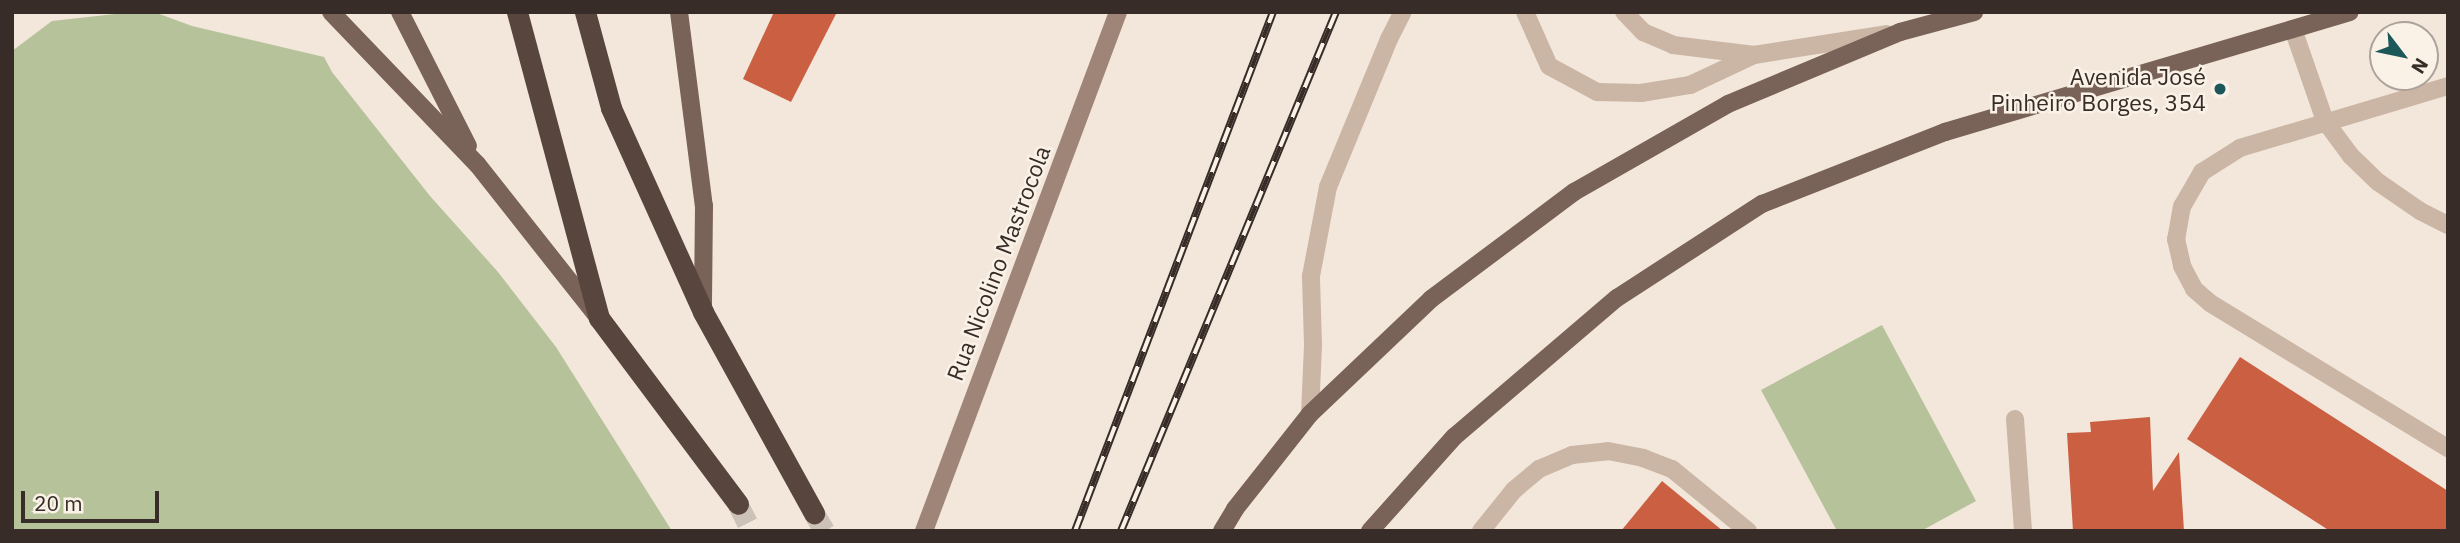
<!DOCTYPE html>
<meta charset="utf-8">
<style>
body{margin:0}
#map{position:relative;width:2460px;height:543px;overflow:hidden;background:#f3e7db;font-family:"IBM Plex Sans",sans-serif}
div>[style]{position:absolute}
.green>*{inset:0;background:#b6c29a}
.building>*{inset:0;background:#ca5f42}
.highway-tunnel>*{height:21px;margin-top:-10.5px;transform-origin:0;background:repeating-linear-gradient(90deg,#cdc2b7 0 21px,transparent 0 31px)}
.lane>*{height:18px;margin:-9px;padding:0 9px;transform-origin:9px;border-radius:9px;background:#cbb6a6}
.street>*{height:18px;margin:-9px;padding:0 9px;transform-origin:9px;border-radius:9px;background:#cbb6a6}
.secondary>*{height:18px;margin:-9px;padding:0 9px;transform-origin:9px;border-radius:9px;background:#9f8578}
.primary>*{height:18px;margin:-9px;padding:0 9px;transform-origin:9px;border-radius:9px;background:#796258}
.highway>*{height:21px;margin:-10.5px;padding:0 10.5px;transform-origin:10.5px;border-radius:10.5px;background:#58463e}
.rail>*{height:8px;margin-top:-4px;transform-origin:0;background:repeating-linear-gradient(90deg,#faf1e7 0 16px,#372c27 0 32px);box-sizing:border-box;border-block:2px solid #372c27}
.dots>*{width:19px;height:19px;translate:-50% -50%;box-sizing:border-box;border:4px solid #faf1e7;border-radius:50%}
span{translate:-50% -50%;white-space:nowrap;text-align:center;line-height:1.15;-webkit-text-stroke:5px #faf1e7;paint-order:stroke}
.poi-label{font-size:23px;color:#372c27}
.right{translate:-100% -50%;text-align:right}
.street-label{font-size:23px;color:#372c27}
.frame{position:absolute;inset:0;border:14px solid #372c27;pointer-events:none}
.north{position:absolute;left:2369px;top:21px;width:70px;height:70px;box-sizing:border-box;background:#faf1e7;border:2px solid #aca29a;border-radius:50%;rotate:122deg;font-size:19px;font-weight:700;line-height:28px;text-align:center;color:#372c27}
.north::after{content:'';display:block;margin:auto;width:24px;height:32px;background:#1c575a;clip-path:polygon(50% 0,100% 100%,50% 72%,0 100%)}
.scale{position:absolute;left:21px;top:491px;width:138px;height:32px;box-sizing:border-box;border:4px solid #372c27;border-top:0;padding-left:9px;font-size:21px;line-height:24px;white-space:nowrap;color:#372c27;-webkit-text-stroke:5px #faf1e7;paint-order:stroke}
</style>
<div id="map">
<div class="green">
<div style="clip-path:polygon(133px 12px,154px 12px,192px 26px,324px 57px,332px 72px,430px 196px,498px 272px,556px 347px,672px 531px,12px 531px,12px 51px,52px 21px)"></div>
<div style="clip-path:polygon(1882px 325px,1976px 501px,1921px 531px,1837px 531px,1761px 390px)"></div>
</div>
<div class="building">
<div style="clip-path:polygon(774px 12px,837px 12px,791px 102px,743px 79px)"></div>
<div style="clip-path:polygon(2240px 357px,2448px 491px,2448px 531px,2330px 531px,2187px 439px)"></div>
<div style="clip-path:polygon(2150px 417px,2153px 491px,2179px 452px,2184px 531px,2073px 531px,2067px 433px,2091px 432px,2090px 422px)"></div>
<div style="clip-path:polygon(1662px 481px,1723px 531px,1621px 531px)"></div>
</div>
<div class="highway-tunnel">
<div style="left:738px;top:504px;width:30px;rotate:63deg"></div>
<div style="left:814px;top:513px;width:21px;rotate:59deg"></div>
</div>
<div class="lane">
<div style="left:1525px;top:12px;width:59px;rotate:66deg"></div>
<div style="left:1549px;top:66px;width:55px;rotate:28.4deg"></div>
<div style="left:1597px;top:92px;width:44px;rotate:1.3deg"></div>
<div style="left:1641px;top:93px;width:50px;rotate:-9.3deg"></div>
<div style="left:1690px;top:85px;width:71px;rotate:-25.1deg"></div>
<div style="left:1624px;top:12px;width:28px;rotate:46deg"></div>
<div style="left:1643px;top:32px;width:33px;rotate:23deg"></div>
<div style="left:1673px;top:45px;width:82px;rotate:7deg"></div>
<div style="left:1754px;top:55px;width:134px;rotate:-9deg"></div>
<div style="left:1310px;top:414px;width:69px;rotate:-87.5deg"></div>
<div style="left:1313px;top:345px;width:69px;rotate:-91.7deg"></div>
<div style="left:1311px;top:276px;width:91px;rotate:-79.2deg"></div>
<div style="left:1328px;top:187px;width:160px;rotate:-67.6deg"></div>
<div style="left:1389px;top:39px;width:30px;rotate:-63deg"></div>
</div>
<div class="street">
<div style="left:2293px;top:29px;width:97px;rotate:70.8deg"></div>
<div style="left:2325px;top:121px;width:44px;rotate:53.4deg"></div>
<div style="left:2351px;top:156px;width:37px;rotate:44deg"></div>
<div style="left:2378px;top:182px;width:51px;rotate:34.6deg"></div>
<div style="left:2420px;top:211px;width:31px;rotate:27deg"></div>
<div style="left:2448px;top:86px;width:217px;rotate:163.4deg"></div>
<div style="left:2240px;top:148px;width:45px;rotate:147.7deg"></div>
<div style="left:2202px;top:172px;width:39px;rotate:120deg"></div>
<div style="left:2182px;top:206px;width:34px;rotate:100deg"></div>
<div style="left:2176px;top:239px;width:28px;rotate:77deg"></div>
<div style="left:2182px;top:266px;width:26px;rotate:62deg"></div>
<div style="left:2194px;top:289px;width:21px;rotate:41deg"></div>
<div style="left:2210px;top:303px;width:279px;rotate:31.4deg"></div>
<div style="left:2015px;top:419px;width:112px;rotate:85.9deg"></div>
<div style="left:1481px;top:531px;width:53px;rotate:-51.2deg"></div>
<div style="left:1514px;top:490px;width:33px;rotate:-40deg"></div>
<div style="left:1539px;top:469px;width:36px;rotate:-23deg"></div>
<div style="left:1572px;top:455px;width:36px;rotate:-6deg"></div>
<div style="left:1608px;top:451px;width:36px;rotate:11deg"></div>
<div style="left:1643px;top:458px;width:31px;rotate:21deg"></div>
<div style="left:1672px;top:469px;width:98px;rotate:39.2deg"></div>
</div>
<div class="secondary">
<div style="left:924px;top:531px;width:554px;rotate:-69.5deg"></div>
</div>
<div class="primary">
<div style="left:331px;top:12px;width:211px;rotate:46.2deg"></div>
<div style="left:477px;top:164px;width:195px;rotate:51.7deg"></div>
<div style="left:400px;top:12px;width:150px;rotate:63.1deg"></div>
<div style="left:679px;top:12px;width:196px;rotate:82.7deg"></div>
<div style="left:704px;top:206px;width:103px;rotate:90.6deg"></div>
<div style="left:1222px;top:531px;width:26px;rotate:-59deg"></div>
<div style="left:1235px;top:509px;width:121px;rotate:-51.7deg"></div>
<div style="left:1310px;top:414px;width:167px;rotate:-43.5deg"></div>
<div style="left:1431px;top:299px;width:179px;rotate:-36.8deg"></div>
<div style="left:1574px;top:192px;width:177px;rotate:-29.7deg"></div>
<div style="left:1728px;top:104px;width:186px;rotate:-22.7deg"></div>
<div style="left:1900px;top:32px;width:77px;rotate:-15.1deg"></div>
<div style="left:1370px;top:531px;width:126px;rotate:-48.2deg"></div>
<div style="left:1454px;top:437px;width:214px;rotate:-40.5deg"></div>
<div style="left:1617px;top:298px;width:173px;rotate:-33deg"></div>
<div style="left:1762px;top:204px;width:197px;rotate:-21.5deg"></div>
<div style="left:1945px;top:132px;width:422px;rotate:-16.5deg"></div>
</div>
<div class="highway">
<div style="left:517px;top:12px;width:317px;rotate:75deg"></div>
<div style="left:599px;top:318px;width:232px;rotate:53.2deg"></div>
<div style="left:585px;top:12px;width:99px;rotate:74.8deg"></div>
<div style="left:611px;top:108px;width:224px;rotate:65.7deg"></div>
<div style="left:703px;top:312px;width:230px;rotate:61.1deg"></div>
</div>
<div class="rail">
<div style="left:1075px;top:531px;width:555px;rotate:-69.12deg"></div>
<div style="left:1121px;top:531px;width:562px;rotate:-67.5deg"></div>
</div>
<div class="dots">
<div style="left:2220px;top:89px;background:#1c575a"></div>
</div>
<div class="poi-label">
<span class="right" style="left:2206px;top:89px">Avenida José<br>Pinheiro Borges, 354</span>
</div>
<div class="street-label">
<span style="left:998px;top:263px;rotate:-69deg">Rua Nicolino Mastrocola</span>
</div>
<div class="frame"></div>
<div class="north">N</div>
<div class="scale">20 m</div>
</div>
